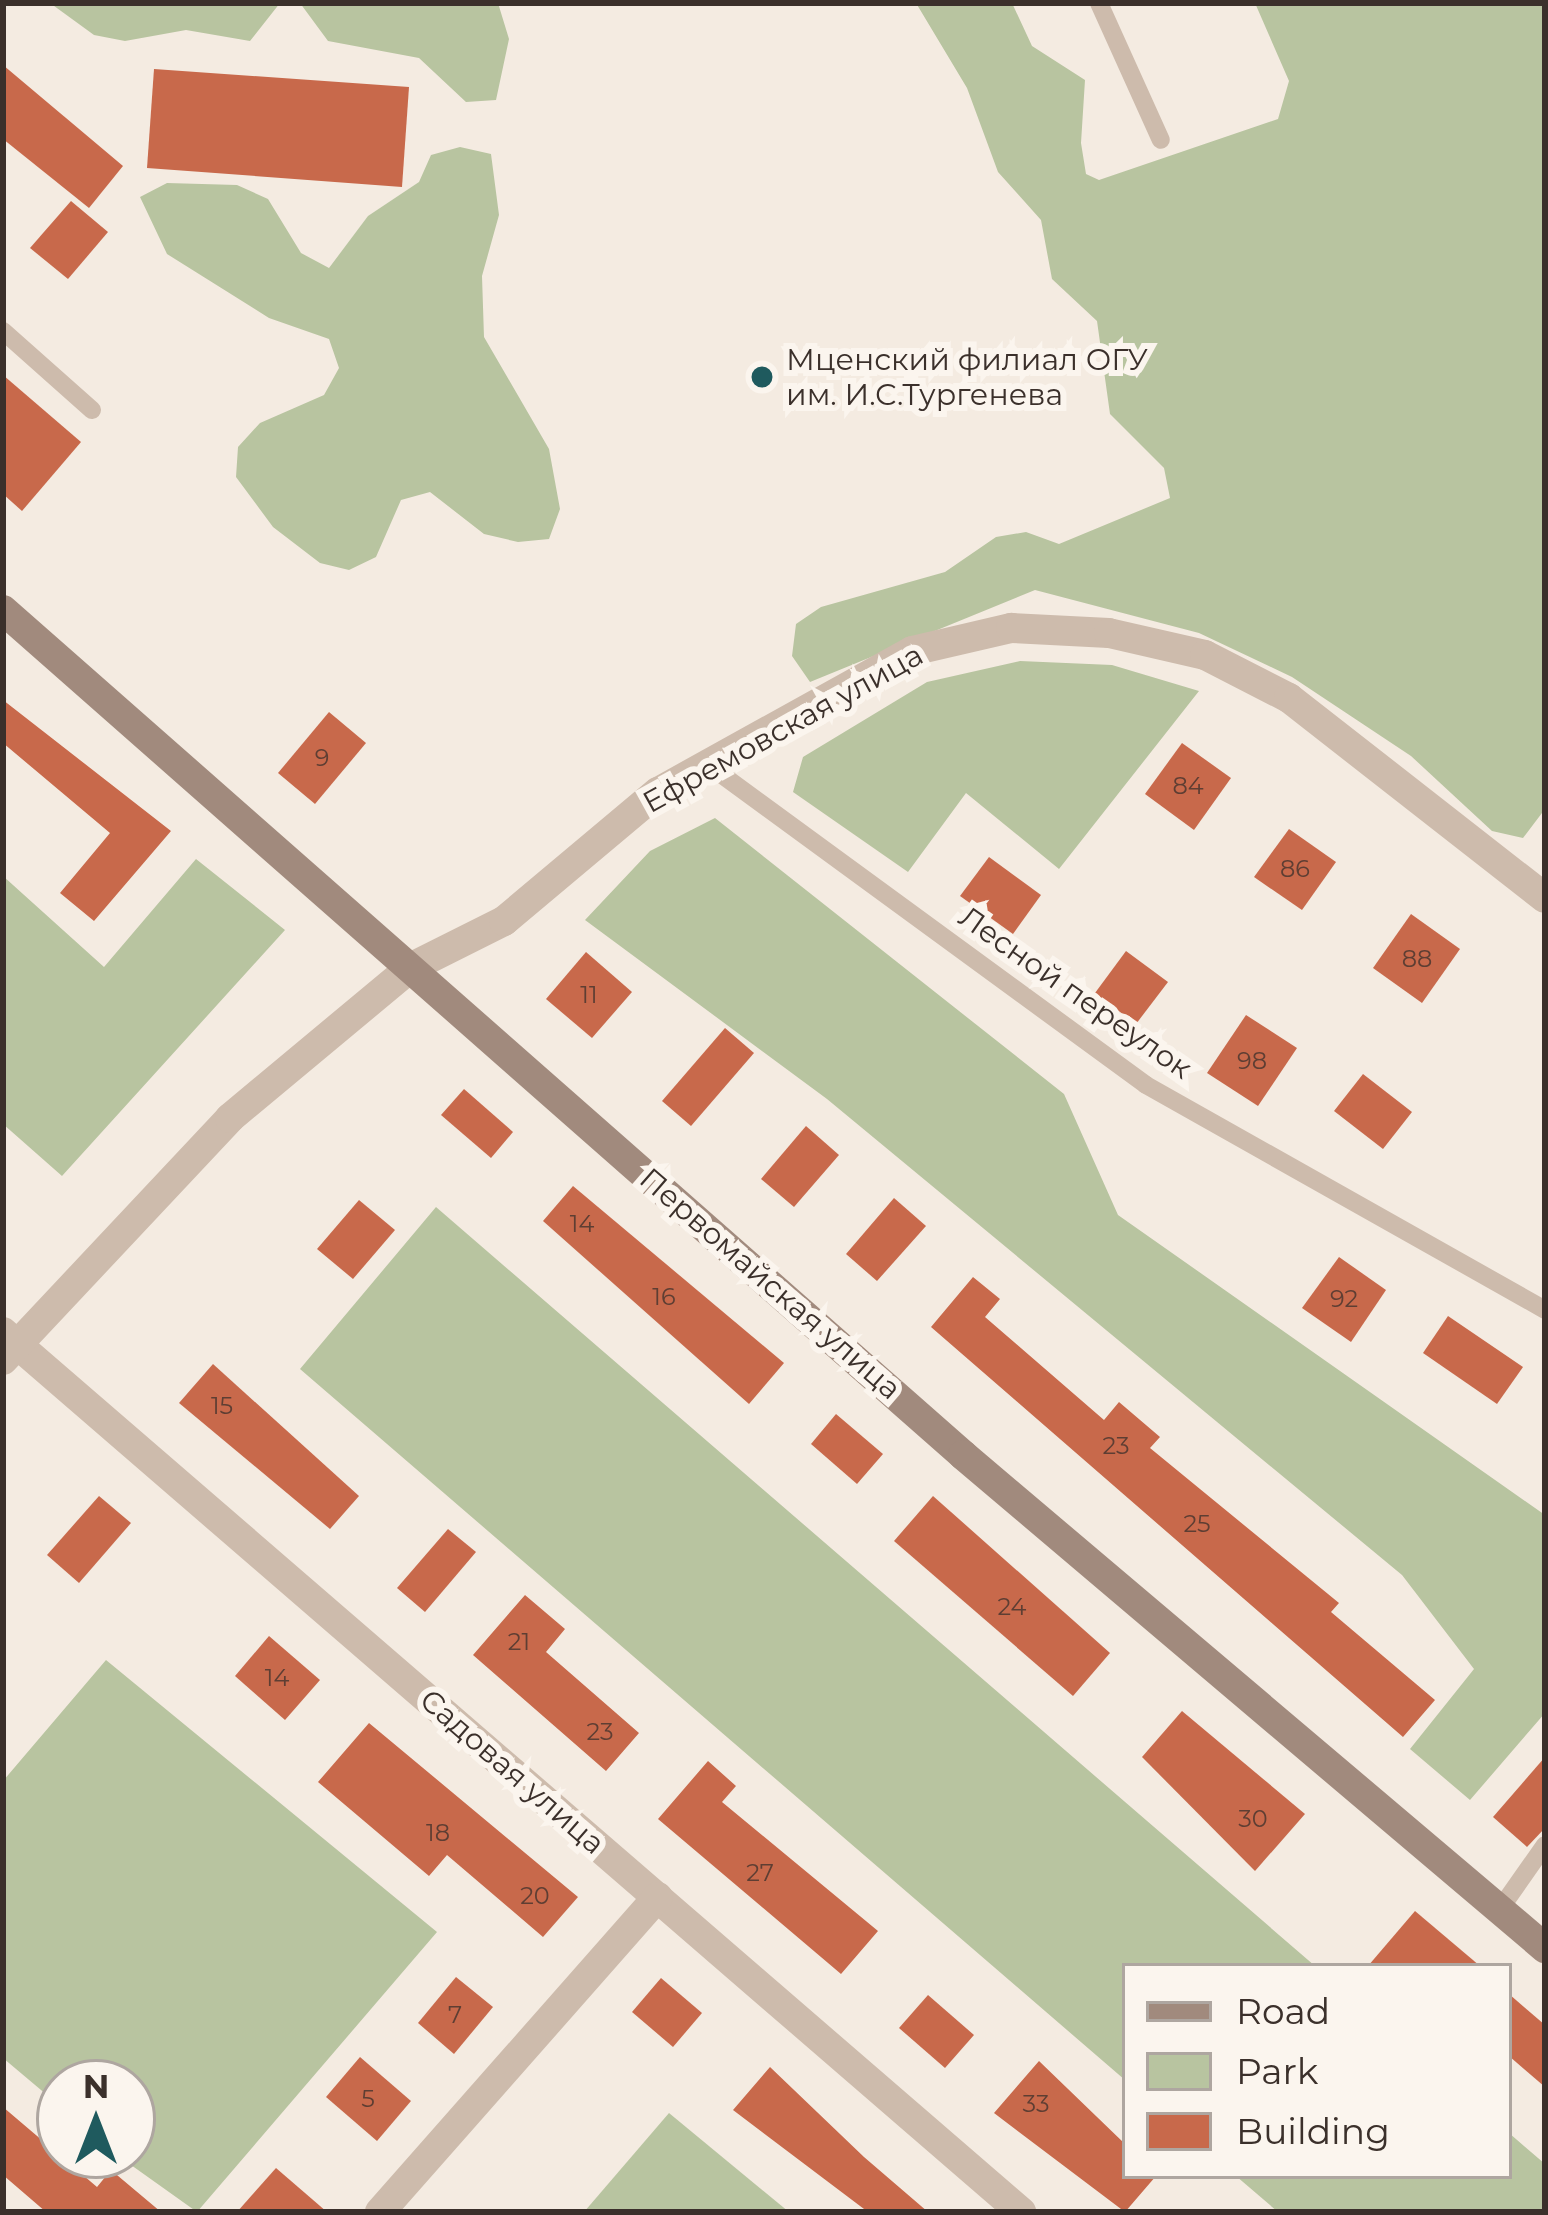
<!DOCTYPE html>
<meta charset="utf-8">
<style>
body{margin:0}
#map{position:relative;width:1548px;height:2215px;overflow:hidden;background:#f4ebe1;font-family:Montserrat,sans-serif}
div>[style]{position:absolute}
.green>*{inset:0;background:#b8c4a0}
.building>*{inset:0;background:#c8694b}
.lane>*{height:18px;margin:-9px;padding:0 9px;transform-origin:9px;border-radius:9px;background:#cdbbac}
.street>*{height:30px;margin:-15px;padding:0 15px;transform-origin:15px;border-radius:15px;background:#cdbbac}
.secondary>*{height:30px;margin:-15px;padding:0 15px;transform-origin:15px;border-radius:15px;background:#a18a7d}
.dots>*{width:33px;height:33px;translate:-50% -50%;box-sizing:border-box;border:6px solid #fbf5ee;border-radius:50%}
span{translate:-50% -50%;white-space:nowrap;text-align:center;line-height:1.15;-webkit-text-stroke:12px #fbf5ee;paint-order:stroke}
.number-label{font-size:24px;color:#5e3e33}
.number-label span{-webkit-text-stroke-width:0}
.poi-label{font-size:30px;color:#3b302b}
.left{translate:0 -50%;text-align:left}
.street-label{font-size:30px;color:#3b302b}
.frame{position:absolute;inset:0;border:6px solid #3b302b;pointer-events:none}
.legend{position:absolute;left:1122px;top:1963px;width:390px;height:216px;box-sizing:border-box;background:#fbf5ee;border:3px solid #aea6a0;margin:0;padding:15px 21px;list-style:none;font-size:36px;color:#3b302b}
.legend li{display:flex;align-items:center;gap:24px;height:60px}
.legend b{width:60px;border:3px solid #aea6a0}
.north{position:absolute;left:36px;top:2059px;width:120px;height:120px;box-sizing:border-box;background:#fbf5ee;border:3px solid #aea6a0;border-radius:50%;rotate:0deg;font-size:33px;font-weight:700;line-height:48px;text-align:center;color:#3b302b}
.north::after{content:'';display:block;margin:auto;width:42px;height:54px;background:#1f5a5e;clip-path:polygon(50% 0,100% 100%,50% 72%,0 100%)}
</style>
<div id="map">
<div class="green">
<div style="clip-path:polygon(50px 3px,280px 3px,250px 41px,186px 30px,125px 41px,94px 35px)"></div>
<div style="clip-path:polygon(300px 3px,498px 3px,509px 39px,496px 100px,466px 102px,419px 58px,328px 41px)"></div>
<div style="clip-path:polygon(916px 3px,1012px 3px,1032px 46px,1085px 80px,1081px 143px,1086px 174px,1099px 180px,1278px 119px,1289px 81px,1255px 3px,1545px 3px,1545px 809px,1523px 838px,1492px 831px,1411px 756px,1292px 677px,1199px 633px,1035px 590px,810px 682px,792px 656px,796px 624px,821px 607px,945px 572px,996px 537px,1026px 532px,1059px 544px,1170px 498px,1164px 468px,1110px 414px,1097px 321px,1052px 279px,1041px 220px,998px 172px,967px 88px)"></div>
<div style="clip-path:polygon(460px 147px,491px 154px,499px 215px,482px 276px,484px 337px,549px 449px,560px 509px,549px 539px,518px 542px,484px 534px,430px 492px,401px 500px,376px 557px,349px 570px,320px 563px,273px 527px,236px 477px,238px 447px,260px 423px,324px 395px,339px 368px,329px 339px,269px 318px,167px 254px,140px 197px,167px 183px,237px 185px,268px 199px,301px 253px,329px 268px,368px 216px,419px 182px,431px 155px)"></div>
<div style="clip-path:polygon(1020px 661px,1112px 665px,1199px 691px,1059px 869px,966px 793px,908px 872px,793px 792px,803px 757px,927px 682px)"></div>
<div style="clip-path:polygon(715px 818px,1064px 1094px,1118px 1215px,1545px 1515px,1545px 1713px,1470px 1800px,1410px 1749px,1474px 1669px,1402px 1575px,827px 1099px,585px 920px,650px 851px)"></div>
<div style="clip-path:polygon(196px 859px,285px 930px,62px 1176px,3px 1124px,3px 876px,104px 967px)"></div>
<div style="clip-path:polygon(436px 1207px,1315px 1966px,1125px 1966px,1125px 2080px,300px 1369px)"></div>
<div style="clip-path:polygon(106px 1660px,437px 1932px,197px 2212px,117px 2155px,132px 2155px,132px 2083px,60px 2083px,60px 2106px,3px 2058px,3px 1781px)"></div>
<div style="clip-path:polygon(669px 2113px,789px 2212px,584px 2212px)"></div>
<div style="clip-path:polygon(1509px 2133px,1545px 2164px,1545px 2212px,1278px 2212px,1236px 2176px,1509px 2176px)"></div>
</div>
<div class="building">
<div style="clip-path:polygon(3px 65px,123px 166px,89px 208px,3px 139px)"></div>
<div style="clip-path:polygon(154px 69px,409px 87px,402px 187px,147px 168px)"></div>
<div style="clip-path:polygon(71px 201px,108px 232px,68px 279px,30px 248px)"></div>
<div style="clip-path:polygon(3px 375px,81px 442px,22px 511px,3px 494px)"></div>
<div style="clip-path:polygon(3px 700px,171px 831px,94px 921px,60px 893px,110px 833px,3px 743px)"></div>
<div style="clip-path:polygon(329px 712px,366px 743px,315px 804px,278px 773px)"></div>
<div style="clip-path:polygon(1182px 743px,1231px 778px,1194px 830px,1145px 794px)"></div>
<div style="clip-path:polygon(1289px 829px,1336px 862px,1302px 910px,1254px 877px)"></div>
<div style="clip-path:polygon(989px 857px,1041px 895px,1013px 934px,960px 896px)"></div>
<div style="clip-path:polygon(1411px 914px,1460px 949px,1422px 1003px,1373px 968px)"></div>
<div style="clip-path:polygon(1126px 951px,1168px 982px,1136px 1024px,1095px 993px)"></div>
<div style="clip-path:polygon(586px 952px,632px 992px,592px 1038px,546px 999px)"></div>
<div style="clip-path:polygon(1246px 1015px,1297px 1048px,1258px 1106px,1207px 1073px)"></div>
<div style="clip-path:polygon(725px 1028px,754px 1053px,691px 1126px,662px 1101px)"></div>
<div style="clip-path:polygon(1363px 1074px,1412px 1112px,1383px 1149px,1334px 1111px)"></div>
<div style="clip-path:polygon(464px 1089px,513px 1132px,491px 1158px,441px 1115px)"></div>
<div style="clip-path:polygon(806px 1126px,839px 1155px,794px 1207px,761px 1179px)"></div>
<div style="clip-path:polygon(573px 1186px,784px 1363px,749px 1404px,543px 1221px)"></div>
<div style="clip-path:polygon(894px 1198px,926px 1226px,877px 1281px,846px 1254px)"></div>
<div style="clip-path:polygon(359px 1200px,395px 1230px,353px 1279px,317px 1249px)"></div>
<div style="clip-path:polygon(1339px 1257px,1386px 1290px,1351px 1342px,1302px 1308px)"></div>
<div style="clip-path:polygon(973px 1277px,1000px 1299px,985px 1317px,1104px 1420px,1119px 1402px,1160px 1437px,1150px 1448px,1339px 1603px,1331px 1612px,1435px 1700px,1403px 1737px,931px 1327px)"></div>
<div style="clip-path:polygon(1448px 1316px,1523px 1367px,1497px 1404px,1423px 1353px)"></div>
<div style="clip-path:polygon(213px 1364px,359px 1496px,330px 1529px,179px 1403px)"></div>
<div style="clip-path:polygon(836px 1414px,883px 1454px,857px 1484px,811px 1444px)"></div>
<div style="clip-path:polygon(99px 1496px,131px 1523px,79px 1583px,47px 1555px)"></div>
<div style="clip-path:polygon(933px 1496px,1110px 1653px,1073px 1696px,894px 1541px)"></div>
<div style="clip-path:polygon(448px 1529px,476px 1552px,425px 1612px,397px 1588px)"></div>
<div style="clip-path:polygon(525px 1595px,565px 1629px,546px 1652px,639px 1733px,606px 1771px,473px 1655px)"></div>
<div style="clip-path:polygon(269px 1636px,320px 1680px,285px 1720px,235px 1676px)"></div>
<div style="clip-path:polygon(1182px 1711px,1305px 1814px,1255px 1871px,1142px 1757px)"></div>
<div style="clip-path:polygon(369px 1723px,578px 1897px,543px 1937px,447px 1855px,429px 1876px,318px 1782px)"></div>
<div style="clip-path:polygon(1545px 1757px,1545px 1828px,1527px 1847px,1493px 1817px)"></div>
<div style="clip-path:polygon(708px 1761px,736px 1786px,722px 1802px,878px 1931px,841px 1974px,658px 1819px)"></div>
<div style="clip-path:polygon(1415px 1911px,1480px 1966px,1368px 1966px)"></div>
<div style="clip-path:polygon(456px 1977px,493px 2007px,454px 2054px,418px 2023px)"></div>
<div style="clip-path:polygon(661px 1978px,702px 2013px,673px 2047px,632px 2012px)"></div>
<div style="clip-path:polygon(1509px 1994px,1545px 2025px,1545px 2087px,1509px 2056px)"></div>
<div style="clip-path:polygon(928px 1995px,974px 2035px,945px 2068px,899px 2028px)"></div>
<div style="clip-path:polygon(360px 2057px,411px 2101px,377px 2141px,326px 2097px)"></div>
<div style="clip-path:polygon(1039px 2061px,1125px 2144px,1125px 2176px,1156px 2176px,1125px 2212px,994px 2113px)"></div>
<div style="clip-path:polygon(770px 2067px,864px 2157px,928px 2212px,868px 2212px,733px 2110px)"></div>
<div style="clip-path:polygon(3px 2107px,97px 2187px,111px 2170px,161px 2212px,46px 2212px,3px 2175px)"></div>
<div style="clip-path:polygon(276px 2168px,327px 2212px,237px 2212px)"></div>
</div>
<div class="lane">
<div style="left:1099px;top:3px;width:150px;rotate:65.7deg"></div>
<div style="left:3px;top:331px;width:119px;rotate:41.6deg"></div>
<div style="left:714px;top:769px;width:535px;rotate:36.18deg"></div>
<div style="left:1146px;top:1085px;width:458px;rotate:29.4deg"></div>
<div style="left:1500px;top:1909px;width:78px;rotate:-54.9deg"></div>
</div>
<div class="street">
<div style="left:3px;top:1332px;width:1346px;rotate:40.84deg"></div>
<div style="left:3px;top:1360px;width:332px;rotate:-46.8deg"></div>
<div style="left:230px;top:1118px;width:234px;rotate:-39.8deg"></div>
<div style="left:410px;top:968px;width:105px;rotate:-26.6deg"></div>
<div style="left:504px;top:921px;width:201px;rotate:-40deg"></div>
<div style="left:658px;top:792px;width:291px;rotate:-29deg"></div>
<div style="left:912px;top:651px;width:102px;rotate:-13.1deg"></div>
<div style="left:1011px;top:628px;width:98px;rotate:2.9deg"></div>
<div style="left:1109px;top:633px;width:98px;rotate:12.9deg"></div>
<div style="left:1205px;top:655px;width:94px;rotate:27.1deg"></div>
<div style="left:1289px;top:698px;width:325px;rotate:38deg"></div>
<div style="left:380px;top:2212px;width:420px;rotate:-48.6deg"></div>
</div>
<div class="secondary">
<div style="left:3px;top:610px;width:1279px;rotate:41.35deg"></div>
<div style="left:963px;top:1455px;width:763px;rotate:40.27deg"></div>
</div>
<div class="dots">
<div style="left:762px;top:377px;background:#1f5a5e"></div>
</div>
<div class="number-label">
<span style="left:322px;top:758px">9</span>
<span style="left:1188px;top:786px">84</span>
<span style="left:1295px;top:869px">86</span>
<span style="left:1417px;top:959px">88</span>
<span style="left:589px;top:995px">11</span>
<span style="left:1252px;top:1061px">98</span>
<span style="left:582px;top:1224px">14</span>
<span style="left:664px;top:1297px">16</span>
<span style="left:1344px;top:1299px">92</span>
<span style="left:222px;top:1406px">15</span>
<span style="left:1116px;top:1446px">23</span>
<span style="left:1197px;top:1524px">25</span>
<span style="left:1012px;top:1607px">24</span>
<span style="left:519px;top:1642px">21</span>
<span style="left:277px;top:1678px">14</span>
<span style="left:600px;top:1732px">23</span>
<span style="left:1253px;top:1819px">30</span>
<span style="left:438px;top:1833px">18</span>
<span style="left:760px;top:1873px">27</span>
<span style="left:535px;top:1896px">20</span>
<span style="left:455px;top:2015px">7</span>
<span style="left:368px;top:2099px">5</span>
<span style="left:1036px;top:2104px">33</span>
</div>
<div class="poi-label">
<span class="left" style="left:786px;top:377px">Мценский филиал ОГУ<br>им. И.С.Тургенева</span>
</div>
<div class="street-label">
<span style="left:783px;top:729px;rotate:-29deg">Ефремовская улица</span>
<span style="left:1075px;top:993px;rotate:35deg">Лесной переулок</span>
<span style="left:770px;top:1284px;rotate:41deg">Первомайская улица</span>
<span style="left:512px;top:1772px;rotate:41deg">Садовая улица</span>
</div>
<div class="frame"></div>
<ul class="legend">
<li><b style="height:15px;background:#a18a7d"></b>Road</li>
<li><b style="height:33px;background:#b8c4a0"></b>Park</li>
<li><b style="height:33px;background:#c8694b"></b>Building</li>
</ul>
<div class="north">N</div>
</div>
